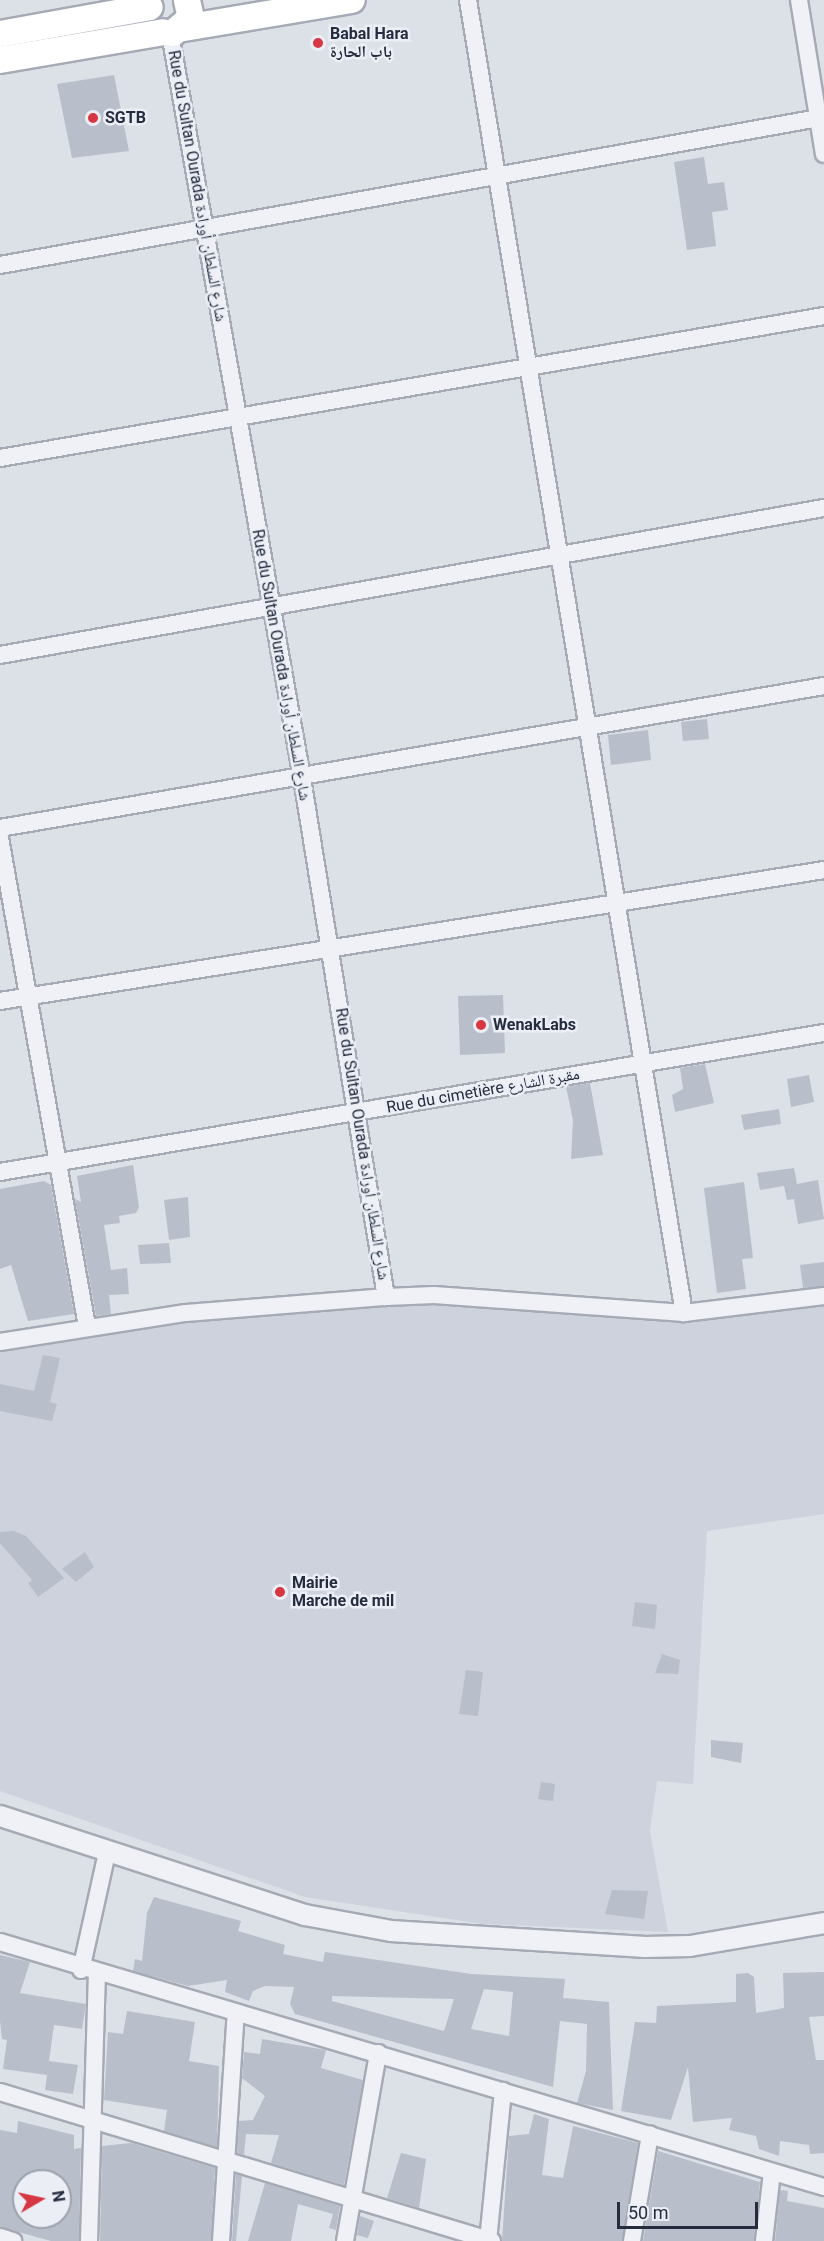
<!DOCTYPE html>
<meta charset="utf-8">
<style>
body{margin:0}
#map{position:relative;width:824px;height:2241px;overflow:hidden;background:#dce0e7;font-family:Roboto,"Noto Naskh Arabic",sans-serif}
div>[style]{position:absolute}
.built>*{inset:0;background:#ced2dd}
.building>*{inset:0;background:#b9becb}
.roads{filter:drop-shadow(2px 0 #a5aab5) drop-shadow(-2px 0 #a5aab5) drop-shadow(0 2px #a5aab5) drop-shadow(0 -2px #a5aab5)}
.minor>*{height:16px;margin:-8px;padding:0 8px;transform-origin:8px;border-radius:8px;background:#eff1f6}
.tertiary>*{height:20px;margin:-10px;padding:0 10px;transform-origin:10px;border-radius:10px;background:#eff1f6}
.primary>*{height:26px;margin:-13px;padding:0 13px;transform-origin:13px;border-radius:13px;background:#fff}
.dots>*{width:16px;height:16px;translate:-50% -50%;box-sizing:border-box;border:3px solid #ebeff5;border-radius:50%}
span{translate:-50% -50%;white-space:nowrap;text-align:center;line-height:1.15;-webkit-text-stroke:5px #ebeff5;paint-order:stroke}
.poi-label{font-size:16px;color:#252c3f;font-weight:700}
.left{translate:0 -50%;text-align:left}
.street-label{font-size:16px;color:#252c3f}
.north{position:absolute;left:12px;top:2169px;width:60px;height:60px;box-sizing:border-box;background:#ebeff5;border:2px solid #9ca1ac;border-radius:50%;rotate:81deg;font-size:16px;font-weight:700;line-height:24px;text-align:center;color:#252c3f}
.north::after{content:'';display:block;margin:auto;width:21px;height:27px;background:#d73643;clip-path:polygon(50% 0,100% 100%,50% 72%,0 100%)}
.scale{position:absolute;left:617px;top:2202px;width:141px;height:27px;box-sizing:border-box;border:3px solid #252c3f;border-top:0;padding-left:8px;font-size:18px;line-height:21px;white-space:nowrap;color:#252c3f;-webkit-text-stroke:4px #ebeff5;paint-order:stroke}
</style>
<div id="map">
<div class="built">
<div style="clip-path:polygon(397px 1298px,667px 1317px,824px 1299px,824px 1514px,707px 1531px,693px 1784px,657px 1781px,650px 1831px,668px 1932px,483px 1924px,305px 1897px,0 1791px,0 1347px,166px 1319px)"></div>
</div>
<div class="building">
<div style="clip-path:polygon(114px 75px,129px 151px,72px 158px,57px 84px)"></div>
<div style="clip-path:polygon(704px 157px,708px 184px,724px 182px,728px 210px,712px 212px,716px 246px,687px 250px,674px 162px)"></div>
<div style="clip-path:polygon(707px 719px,709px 739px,683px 741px,681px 722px)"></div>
<div style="clip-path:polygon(648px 730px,651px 760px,611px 765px,608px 735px)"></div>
<div style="clip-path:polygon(503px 995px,505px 1053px,460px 1055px,458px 996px)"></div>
<div style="clip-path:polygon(705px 1064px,714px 1103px,675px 1112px,672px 1095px,683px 1089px,680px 1068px)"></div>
<div style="clip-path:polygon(809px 1075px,814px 1102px,791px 1107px,787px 1079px)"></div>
<div style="clip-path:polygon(590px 1083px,603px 1155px,571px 1159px,573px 1120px,566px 1087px)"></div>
<div style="clip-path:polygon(779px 1109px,781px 1124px,744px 1130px,741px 1115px)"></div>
<div style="clip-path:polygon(133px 1165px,139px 1207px,136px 1213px,119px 1216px,120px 1223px,104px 1225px,111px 1270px,127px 1268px,129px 1294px,109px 1295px,111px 1314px,96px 1316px,75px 1199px,81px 1202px,77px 1176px)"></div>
<div style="clip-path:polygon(794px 1168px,797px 1184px,818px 1180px,824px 1219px,798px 1224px,794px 1199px,787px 1200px,784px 1186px,760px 1190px,757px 1173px)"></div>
<div style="clip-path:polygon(44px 1181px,51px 1185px,74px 1314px,28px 1321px,11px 1265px,0 1269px,0 1189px)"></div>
<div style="clip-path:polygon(744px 1182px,753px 1258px,742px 1259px,746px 1289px,717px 1293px,704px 1188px)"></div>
<div style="clip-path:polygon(188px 1197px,190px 1237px,169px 1240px,164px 1200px)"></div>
<div style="clip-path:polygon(169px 1243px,171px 1263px,140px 1264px,138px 1245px)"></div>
<div style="clip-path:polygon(824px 1262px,824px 1286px,803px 1288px,800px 1265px)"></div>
<div style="clip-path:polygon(43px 1355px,60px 1358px,50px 1402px,57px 1404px,52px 1421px,0 1411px,0 1384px,34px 1391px)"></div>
<div style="clip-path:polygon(14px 1531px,26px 1536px,64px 1578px,38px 1597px,28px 1583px,32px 1580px,0 1543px,0 1532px)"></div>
<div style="clip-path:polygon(85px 1552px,94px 1567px,76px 1582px,62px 1569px)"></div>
<div style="clip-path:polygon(635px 1602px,657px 1605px,655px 1629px,632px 1626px)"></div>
<div style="clip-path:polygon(662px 1654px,680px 1660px,678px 1674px,655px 1673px)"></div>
<div style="clip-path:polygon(466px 1670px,483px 1672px,478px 1716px,459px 1714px)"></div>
<div style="clip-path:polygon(711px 1740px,743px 1743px,741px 1763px,711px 1757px)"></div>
<div style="clip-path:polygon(541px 1782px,555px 1784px,553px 1801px,538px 1799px)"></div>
<div style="clip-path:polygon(612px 1890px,648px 1891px,644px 1919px,605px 1914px)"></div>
<div style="clip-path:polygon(evenodd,154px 1897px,241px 1921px,238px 1931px,285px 1945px,283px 1954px,323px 1962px,325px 1952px,471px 1974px,565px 1979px,563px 1998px,609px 2002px,613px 2110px,577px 2103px,586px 2071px,587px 2024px,560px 2021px,553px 2087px,295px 2014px,290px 2004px,294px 1987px,265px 1986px,253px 1991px,249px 2001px,225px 1992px,227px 1980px,188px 1986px,133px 1971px,135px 1959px,142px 1961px,147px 1913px,154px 1897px,484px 1989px,513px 1992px,509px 2036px,471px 2029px,484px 1989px,154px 1897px,332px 1996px,454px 1999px,444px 2031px,332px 2001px,332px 1996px)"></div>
<div style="clip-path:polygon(0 1955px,30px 1962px,20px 1993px,86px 2004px,82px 2029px,54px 2025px,49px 2061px,78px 2065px,73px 2094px,45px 2090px,47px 2075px,3px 2069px,7px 2040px,2px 2039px,0 2021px)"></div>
<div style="clip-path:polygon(824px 1972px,824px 2016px,809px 2017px,816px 2060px,824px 2060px,824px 2153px,810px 2154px,809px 2145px,780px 2141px,779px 2156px,759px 2149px,756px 2136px,729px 2130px,732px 2118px,693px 2122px,688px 2067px,671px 2120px,621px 2111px,635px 2022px,656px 2023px,657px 2006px,736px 2002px,736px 1974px,748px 1973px,754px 1977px,756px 2013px,784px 2008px,783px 1973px)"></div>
<div style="clip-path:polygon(127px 2011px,195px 2022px,189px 2061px,219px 2066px,217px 2147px,164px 2131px,167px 2110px,104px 2100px,108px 2032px,123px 2034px)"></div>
<div style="clip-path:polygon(262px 2039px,326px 2050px,321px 2068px,363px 2080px,344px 2185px,271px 2163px,279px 2135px,246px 2134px,244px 2155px,237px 2153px,239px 2121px,253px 2120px,265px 2096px,242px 2078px,244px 2052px,260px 2054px)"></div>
<div style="clip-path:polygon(534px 2114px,549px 2119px,542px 2175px,563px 2178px,573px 2126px,638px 2143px,622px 2241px,502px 2241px,509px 2136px,529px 2134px)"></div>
<div style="clip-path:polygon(evenodd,18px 2121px,74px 2135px,74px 2149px,81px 2148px,79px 2241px,51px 2241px,0 2227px,0 2130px,17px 2133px,18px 2121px,24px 2181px,60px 2181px,60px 2217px,24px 2217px,24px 2181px)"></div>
<div style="clip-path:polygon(131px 2143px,215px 2168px,211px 2241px,100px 2241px,102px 2146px)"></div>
<div style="clip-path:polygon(658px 2151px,760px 2182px,754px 2241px,643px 2241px)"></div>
<div style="clip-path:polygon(401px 2153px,426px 2159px,419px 2208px,387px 2198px)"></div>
<div style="clip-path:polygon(236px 2174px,242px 2176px,236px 2241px,232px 2241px)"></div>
<div style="clip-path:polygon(265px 2183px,340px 2206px,336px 2230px,329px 2228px,333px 2214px,298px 2204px,291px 2241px,248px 2241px)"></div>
<div style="clip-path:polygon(780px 2190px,788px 2191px,787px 2201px,824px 2208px,824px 2241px,775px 2241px)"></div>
<div style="clip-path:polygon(360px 2216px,374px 2221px,368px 2238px,357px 2235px)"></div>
</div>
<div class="roads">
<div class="minor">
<div style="left:468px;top:0;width:1331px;rotate:80.66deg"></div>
<div style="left:799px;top:0;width:156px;rotate:80.8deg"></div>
<div style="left:170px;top:33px;width:757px;rotate:79.95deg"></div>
<div style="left:302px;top:778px;width:526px;rotate:80.81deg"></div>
<div style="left:0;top:265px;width:837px;rotate:-10.18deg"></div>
<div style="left:0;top:458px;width:836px;rotate:-9.78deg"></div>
<div style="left:0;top:655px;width:837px;rotate:-10.12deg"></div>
<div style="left:0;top:828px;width:836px;rotate:-9.78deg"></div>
<div style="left:0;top:838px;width:497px;rotate:79.9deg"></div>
<div style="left:0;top:1001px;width:834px;rotate:-9.03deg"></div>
<div style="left:0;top:1172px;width:836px;rotate:-9.58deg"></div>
<div style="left:0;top:1342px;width:188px;rotate:-8.9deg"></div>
<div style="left:186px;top:1313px;width:201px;rotate:-4.6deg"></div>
<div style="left:386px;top:1297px;width:48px;rotate:-2.4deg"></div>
<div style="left:434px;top:1295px;width:251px;rotate:4.1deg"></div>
<div style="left:684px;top:1313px;width:141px;rotate:-6.9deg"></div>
<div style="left:0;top:1942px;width:860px;rotate:16.56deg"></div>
<div style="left:81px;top:1970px;width:120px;rotate:-77.5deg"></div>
<div style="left:0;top:2092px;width:514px;rotate:16.85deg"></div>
<div style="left:0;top:2237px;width:14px;rotate:17deg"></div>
<div style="left:89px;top:2241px;width:266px;rotate:-88.3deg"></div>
<div style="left:221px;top:2241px;width:229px;rotate:-86.3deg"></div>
<div style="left:345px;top:2241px;width:191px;rotate:-80deg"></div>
<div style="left:488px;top:2241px;width:151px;rotate:-84.3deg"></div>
<div style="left:632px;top:2241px;width:108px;rotate:-80.4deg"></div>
<div style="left:764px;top:2241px;width:69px;rotate:-83.4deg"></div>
</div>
<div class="tertiary">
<div style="left:0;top:1816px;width:321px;rotate:18deg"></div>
<div style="left:305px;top:1915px;width:87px;rotate:10.5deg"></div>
<div style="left:391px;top:1931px;width:255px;rotate:3.6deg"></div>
<div style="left:645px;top:1947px;width:45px;rotate:-1.3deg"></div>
<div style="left:690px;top:1946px;width:136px;rotate:-9.7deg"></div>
</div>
<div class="primary">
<div style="left:184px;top:28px;width:170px;rotate:-9.5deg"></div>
<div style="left:173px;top:33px;width:23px;rotate:-40deg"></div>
<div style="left:191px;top:18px;width:18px;rotate:-103deg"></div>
<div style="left:0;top:34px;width:152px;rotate:-10.2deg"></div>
<div style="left:0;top:60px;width:165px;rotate:-9.7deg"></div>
</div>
</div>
<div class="dots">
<div style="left:318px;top:43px;background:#d73643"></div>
<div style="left:93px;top:118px;background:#d73643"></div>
<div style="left:481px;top:1025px;background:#d73643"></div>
<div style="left:280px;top:1592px;background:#d73643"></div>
</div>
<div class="poi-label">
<span class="left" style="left:330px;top:43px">Babal Hara<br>باب الحارة</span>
<span class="left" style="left:105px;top:118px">SGTB</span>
<span class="left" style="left:493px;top:1025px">WenakLabs</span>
<span class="left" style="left:292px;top:1592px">Mairie<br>Marche de mil</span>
</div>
<div class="street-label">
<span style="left:197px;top:186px;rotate:80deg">Rue du Sultan Ourada شارع السلطان أورادة</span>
<span style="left:281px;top:665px;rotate:80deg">Rue du Sultan Ourada شارع السلطان أورادة</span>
<span style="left:483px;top:1091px;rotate:-10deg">Rue du cimetière مقبرة الشارع</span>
<span style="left:362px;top:1144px;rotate:81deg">Rue du Sultan Ourada شارع السلطان أورادة</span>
</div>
<div class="north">N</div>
<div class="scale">50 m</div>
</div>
